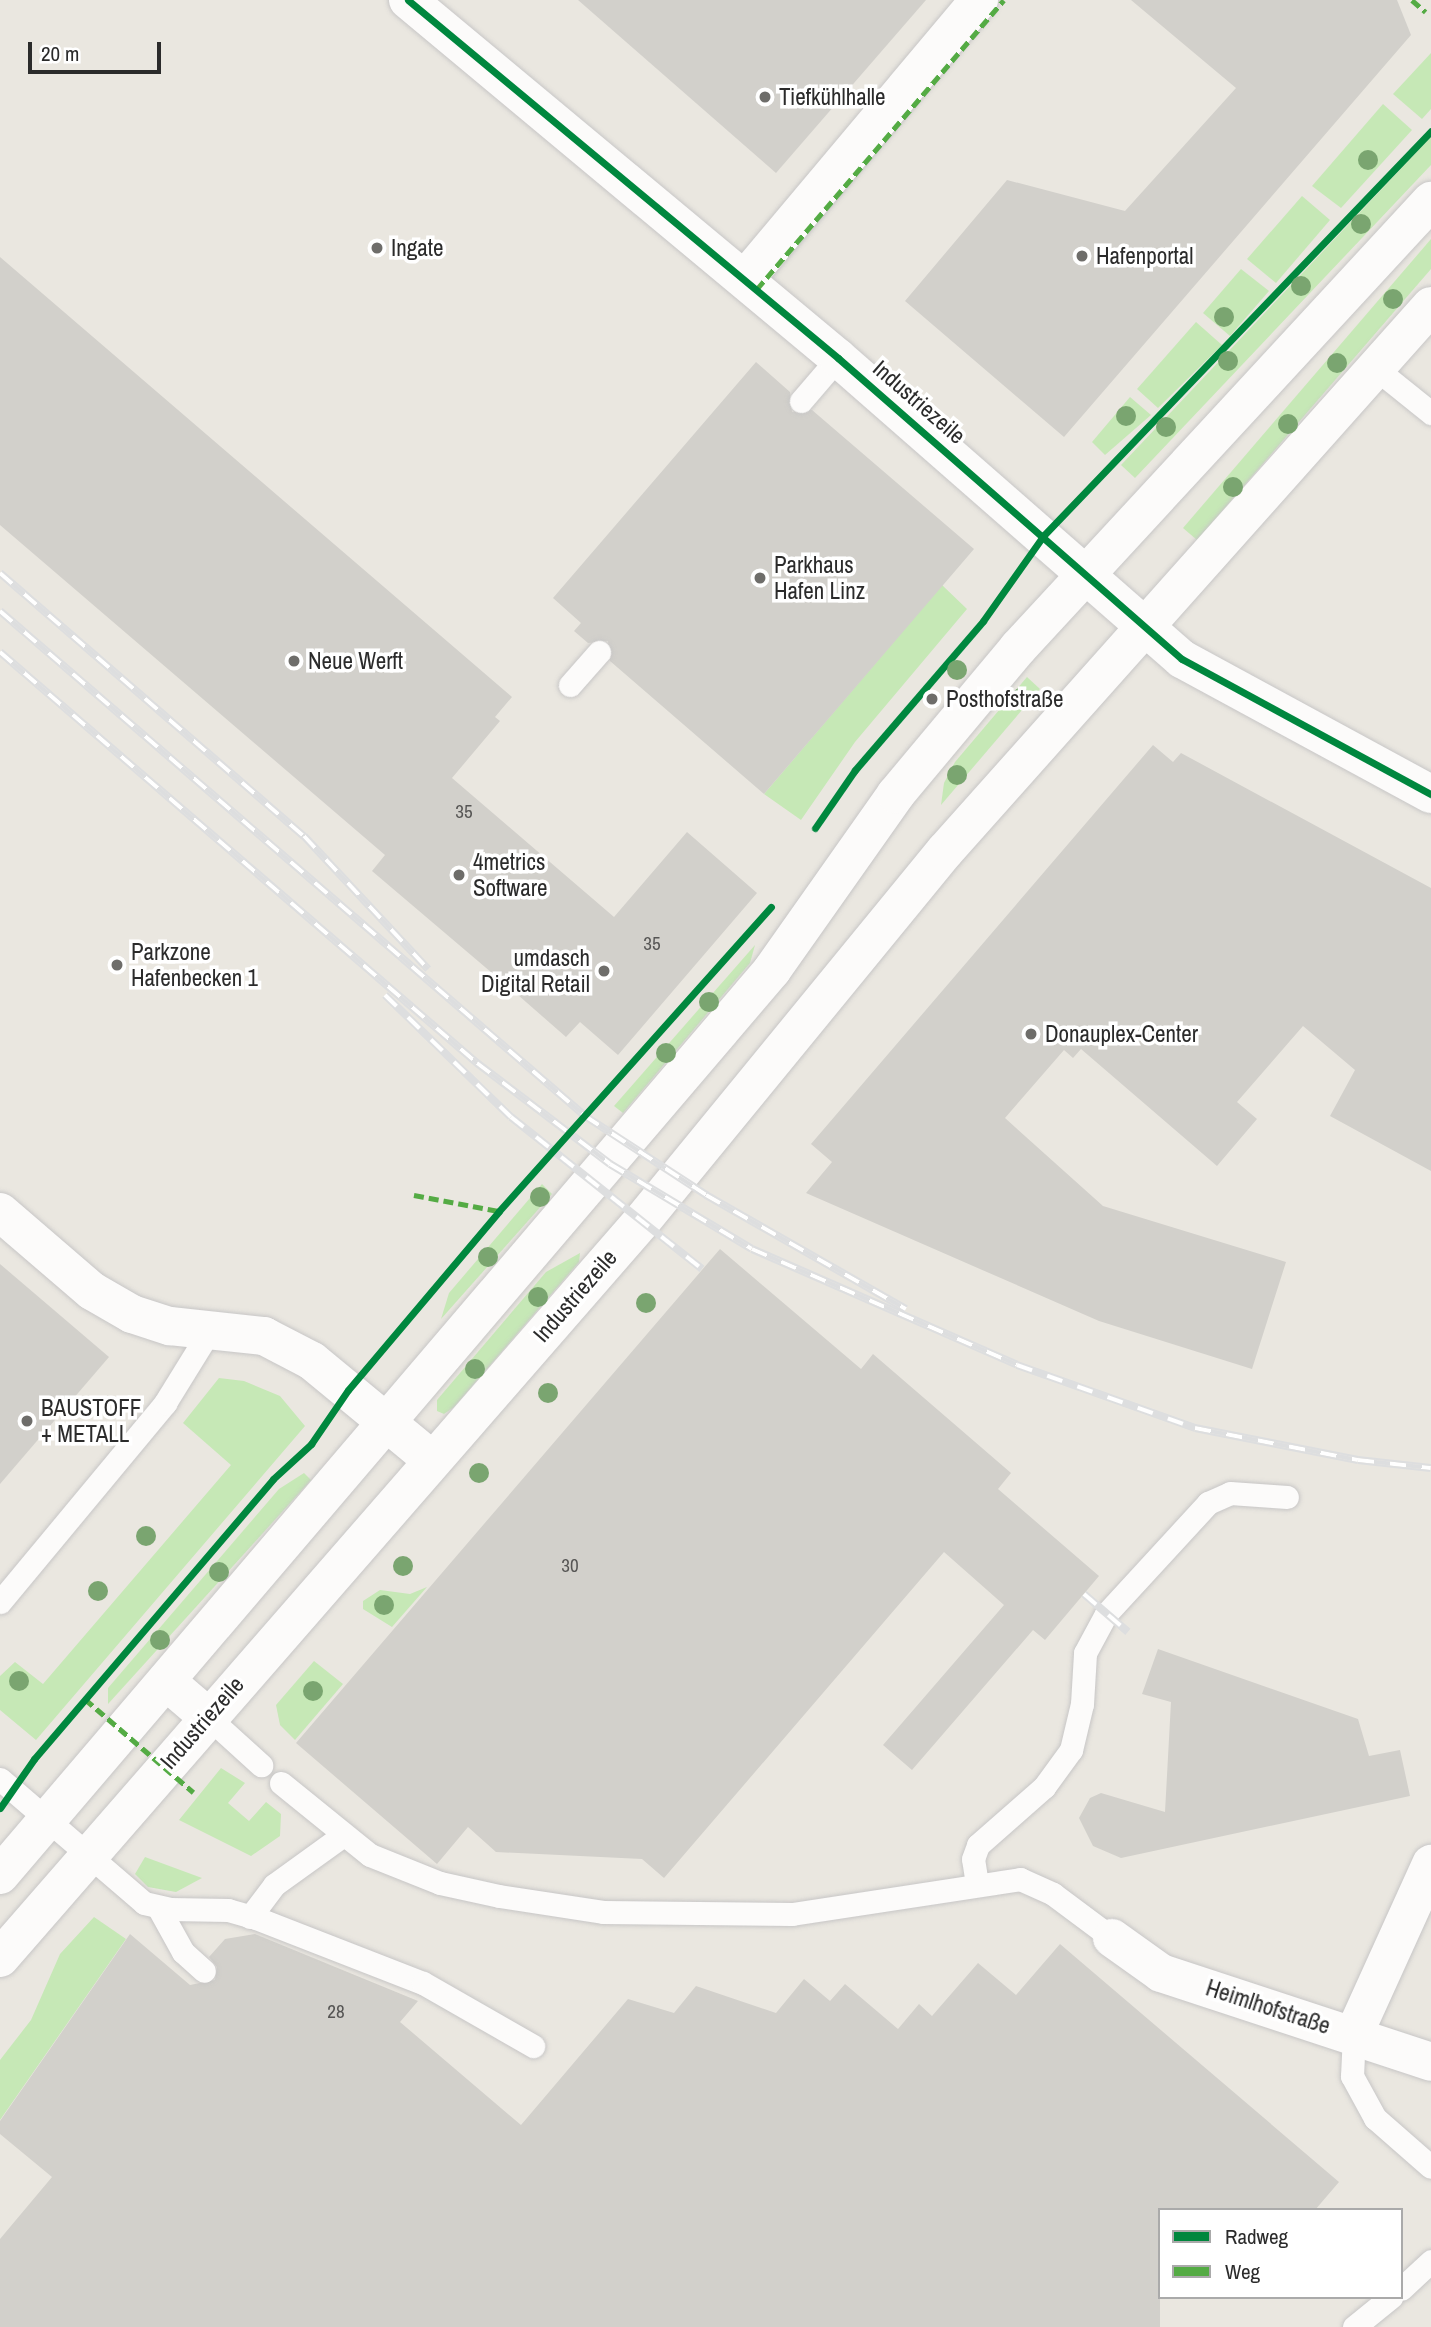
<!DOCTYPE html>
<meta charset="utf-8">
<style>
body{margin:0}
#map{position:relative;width:1431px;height:2327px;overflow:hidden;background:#eae7e0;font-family:"Archivo Narrow",sans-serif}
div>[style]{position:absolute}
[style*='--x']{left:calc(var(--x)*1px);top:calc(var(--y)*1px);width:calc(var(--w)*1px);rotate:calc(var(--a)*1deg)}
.green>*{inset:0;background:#c6e8b6}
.building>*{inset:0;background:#d2d0cb}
.roads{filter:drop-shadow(0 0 2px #c7c6c6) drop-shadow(0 0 2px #c7c6c6)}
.service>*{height:23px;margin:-11.5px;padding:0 11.5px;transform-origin:11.5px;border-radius:11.5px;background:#fcfbfa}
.minor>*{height:38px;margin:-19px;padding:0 19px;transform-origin:19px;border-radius:19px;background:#fcfbfa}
.secondary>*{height:38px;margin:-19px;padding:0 19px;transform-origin:19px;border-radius:19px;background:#fcfbfa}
.rail>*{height:8px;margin-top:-4px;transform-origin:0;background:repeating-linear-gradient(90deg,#fff 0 16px,#dddedf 0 32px);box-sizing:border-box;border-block:2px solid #dddedf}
.quiet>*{height:5px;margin-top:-2.5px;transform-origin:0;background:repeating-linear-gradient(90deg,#54ab44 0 10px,transparent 0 15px)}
.cycleway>*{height:7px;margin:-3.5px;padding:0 3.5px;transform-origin:3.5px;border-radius:3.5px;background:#00873e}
.trees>*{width:20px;height:20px;margin:-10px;border-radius:50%;background:#7aa570}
.dots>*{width:19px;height:19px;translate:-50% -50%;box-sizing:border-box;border:4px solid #fff;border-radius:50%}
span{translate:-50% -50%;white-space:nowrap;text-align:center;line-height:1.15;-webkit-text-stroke:7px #fff;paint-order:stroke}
.number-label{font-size:19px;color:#565554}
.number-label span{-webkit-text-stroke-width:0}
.poi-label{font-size:23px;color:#2b2b2b}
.left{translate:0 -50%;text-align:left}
.right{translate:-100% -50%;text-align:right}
.street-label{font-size:23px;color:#2b2b2b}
.legend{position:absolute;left:1158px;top:2208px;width:245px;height:91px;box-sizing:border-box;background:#fff;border:2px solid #aaa;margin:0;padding:9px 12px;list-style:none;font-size:21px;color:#2b2b2b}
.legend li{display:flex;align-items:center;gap:14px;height:35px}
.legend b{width:35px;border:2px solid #aaa}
.scale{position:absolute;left:28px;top:42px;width:133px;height:32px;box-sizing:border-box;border:4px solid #2b2b2b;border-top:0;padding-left:9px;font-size:21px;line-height:24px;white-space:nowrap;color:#2b2b2b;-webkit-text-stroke:5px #fff;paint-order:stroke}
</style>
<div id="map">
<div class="green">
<div style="clip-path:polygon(1431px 53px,1431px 109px,1422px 119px,1393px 94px)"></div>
<div style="clip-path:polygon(1383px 104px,1412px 130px,1341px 208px,1312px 186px)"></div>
<div style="clip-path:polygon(1431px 137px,1431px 165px,1135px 478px,1121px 465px)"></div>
<div style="clip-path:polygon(1302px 196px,1330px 220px,1276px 283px,1247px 259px)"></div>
<div style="clip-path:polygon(1431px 239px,1431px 269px,1197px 540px,1183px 528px)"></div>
<div style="clip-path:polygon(1241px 269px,1269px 291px,1230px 336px,1203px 313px)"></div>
<div style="clip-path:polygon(1196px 322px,1222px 345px,1158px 408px,1137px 389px)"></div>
<div style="clip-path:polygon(1130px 397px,1151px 415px,1105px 455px,1092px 442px)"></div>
<div style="clip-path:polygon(942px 585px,967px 609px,855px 742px,801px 820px,764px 794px)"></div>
<div style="clip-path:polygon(1027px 677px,1040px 689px,941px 805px,944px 783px,955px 762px)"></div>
<div style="clip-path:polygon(755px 945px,750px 963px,623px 1113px,614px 1106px)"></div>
<div style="clip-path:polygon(542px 1184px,552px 1194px,441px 1319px,449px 1293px)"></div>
<div style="clip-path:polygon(580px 1253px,579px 1262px,454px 1407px,444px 1414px,437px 1411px,437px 1400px,546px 1272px)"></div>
<div style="clip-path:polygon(219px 1378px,244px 1381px,280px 1396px,305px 1426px,36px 1740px,0 1710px,0 1676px,15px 1662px,43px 1684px,231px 1465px,183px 1423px)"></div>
<div style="clip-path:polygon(304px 1473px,311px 1480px,108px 1704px,108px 1688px,279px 1489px)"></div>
<div style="clip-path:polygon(427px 1587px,392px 1627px,363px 1609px,363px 1601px,380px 1590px,410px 1594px)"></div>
<div style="clip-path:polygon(314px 1661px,343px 1684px,295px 1740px,280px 1725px,276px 1705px)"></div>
<div style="clip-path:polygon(221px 1768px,245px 1783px,228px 1803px,249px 1821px,266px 1802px,281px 1814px,280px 1836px,251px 1856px,179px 1820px)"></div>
<div style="clip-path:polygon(145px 1857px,202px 1878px,176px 1892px,148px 1887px,135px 1874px)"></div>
<div style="clip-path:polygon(94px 1917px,126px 1939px,0 2120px,0 2060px,31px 2020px,60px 1954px)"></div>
</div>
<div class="building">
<div style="clip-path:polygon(578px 0,926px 0,776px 173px)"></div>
<div style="clip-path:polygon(1131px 0,1397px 0,1411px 35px,1064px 437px,905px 301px,1007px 180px,1125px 211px,1236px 88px)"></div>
<div style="clip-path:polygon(0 257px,512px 697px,495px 717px,500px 721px,452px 778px,614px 917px,687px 832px,757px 893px,618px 1055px,580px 1022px,566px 1037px,518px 995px,372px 871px,385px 855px,0 525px)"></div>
<div style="clip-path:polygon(756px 362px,790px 392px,792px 412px,812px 410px,974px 549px,764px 794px,610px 661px,608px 641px,588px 643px,574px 631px,581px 623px,553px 598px)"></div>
<div style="clip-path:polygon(1153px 745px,1173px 762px,1181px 753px,1431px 888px,1431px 1171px,1330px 1116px,1355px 1070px,1303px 1026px,1237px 1102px,1257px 1119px,1217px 1166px,1081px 1049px,1073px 1058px,1064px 1050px,1005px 1118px,1103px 1206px,1286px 1262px,1252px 1369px,1099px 1321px,806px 1193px,832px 1162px,811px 1144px)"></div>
<div style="clip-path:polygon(720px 1249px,861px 1369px,873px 1354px,1011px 1473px,998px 1489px,1099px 1576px,1045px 1640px,1033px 1630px,912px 1770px,883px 1745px,1004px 1605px,944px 1552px,664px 1878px,642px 1859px,496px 1852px,468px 1827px,437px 1864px,296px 1743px)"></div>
<div style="clip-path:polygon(0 1264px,109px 1357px,0 1484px)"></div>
<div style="clip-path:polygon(1158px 1649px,1358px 1719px,1369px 1756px,1400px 1750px,1410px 1796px,1121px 1858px,1093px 1846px,1079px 1818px,1090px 1798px,1101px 1793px,1165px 1812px,1171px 1702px,1142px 1694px)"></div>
<div style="clip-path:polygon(130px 1934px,190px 1985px,215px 1980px,217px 1967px,209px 1957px,225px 1939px,255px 1934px,418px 2001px,400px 2022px,521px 2125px,628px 1999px,674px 2013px,696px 1986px,776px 2013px,804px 1979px,830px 2001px,845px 1984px,898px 2029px,919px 2004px,932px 2016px,978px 1963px,1016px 1995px,1060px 1944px,1339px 2182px,1315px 2210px,1160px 2210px,1160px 2327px,0 2327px,0 2239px,52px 2177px,0 2134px,0 2121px)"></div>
</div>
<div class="roads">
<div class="service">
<div style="--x:1375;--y:368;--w:72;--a:38.8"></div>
<div style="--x:801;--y:401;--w:57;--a:-49.3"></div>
<div style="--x:570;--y:685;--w:44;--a:-48.7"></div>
<div style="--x:0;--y:1602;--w:259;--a:-50.3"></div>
<div style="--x:165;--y:1403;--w:89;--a:-58.3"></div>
<div style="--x:208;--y:1717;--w:72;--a:42.2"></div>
<div style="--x:0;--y:1779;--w:190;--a:40.7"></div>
<div style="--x:144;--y:1903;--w:27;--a:13"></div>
<div style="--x:170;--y:1909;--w:58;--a:1"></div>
<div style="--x:228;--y:1910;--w:29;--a:16"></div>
<div style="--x:256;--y:1918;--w:179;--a:21.3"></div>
<div style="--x:423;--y:1983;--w:127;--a:29.8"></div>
<div style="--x:281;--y:1783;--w:114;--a:39"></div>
<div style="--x:370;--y:1855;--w:75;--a:21.8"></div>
<div style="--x:440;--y:1883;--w:60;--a:12.4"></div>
<div style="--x:499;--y:1896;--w:105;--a:8.7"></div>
<div style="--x:603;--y:1912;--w:189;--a:0.6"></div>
<div style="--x:792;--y:1914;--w:231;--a:-8.7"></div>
<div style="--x:1020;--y:1879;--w:36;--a:24"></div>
<div style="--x:1053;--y:1894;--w:74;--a:36.7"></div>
<div style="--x:977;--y:1884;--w:25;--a:-99"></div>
<div style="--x:973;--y:1859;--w:15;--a:-70"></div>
<div style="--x:978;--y:1845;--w:88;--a:-41.3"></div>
<div style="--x:1044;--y:1787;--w:46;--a:-53.9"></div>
<div style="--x:1071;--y:1750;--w:47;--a:-76.6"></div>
<div style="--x:1082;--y:1704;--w:51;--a:-86.6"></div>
<div style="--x:1085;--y:1653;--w:44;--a:-61.7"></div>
<div style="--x:1106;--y:1614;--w:151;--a:-47.4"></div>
<div style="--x:1208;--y:1503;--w:24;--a:-24"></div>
<div style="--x:1230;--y:1493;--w:57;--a:4"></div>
<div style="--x:158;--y:1907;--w:51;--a:60.9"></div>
<div style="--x:183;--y:1952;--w:28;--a:42"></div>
<div style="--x:250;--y:1917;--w:40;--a:-53"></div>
<div style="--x:274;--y:1885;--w:84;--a:-35.8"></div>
<div style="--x:1354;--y:2034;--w:42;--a:92.7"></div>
<div style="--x:1352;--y:2076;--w:48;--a:61.3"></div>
<div style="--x:1375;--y:2118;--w:74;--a:41.2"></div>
<div style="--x:1401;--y:2289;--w:41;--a:-43"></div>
<div style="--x:1354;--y:2327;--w:48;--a:-39"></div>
</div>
<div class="minor">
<div style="--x:408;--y:0;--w:560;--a:39.78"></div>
<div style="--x:838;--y:358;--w:457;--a:41.2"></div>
<div style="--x:1182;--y:659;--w:283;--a:28.5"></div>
<div style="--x:745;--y:279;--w:364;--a:-50"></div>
<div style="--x:0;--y:1212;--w:121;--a:40.7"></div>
<div style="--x:92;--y:1291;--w:46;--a:29.9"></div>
<div style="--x:132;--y:1314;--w:40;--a:18"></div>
<div style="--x:170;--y:1326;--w:95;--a:6.1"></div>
<div style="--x:264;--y:1336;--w:54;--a:27.5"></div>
<div style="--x:312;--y:1361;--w:156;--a:39.5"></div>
<div style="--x:166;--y:1681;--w:55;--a:40.6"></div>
<div style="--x:1112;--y:1938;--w:60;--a:35.5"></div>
<div style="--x:1161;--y:1973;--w:284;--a:18.2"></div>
<div style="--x:1354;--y:2034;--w:187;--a:-65.6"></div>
</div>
<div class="secondary">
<div style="--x:0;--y:1875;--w:1190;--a:-49.53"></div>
<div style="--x:772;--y:970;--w:215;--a:-54.8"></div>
<div style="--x:896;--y:794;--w:190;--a:-50.1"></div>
<div style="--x:1018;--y:648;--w:609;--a:-47.26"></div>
<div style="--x:0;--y:1958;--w:977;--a:-48.94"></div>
<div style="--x:642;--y:1221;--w:478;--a:-50.7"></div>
<div style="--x:945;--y:851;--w:730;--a:-48.28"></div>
</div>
</div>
<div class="rail">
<div style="--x:0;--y:573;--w:402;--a:40.9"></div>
<div style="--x:304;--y:836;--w:182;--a:47"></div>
<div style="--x:0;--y:611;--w:773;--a:40.8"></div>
<div style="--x:585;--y:1116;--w:145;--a:33.1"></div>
<div style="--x:706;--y:1195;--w:230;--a:29.7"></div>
<div style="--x:0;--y:652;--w:630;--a:40.75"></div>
<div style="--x:477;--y:1063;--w:167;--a:37.2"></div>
<div style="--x:610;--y:1164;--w:165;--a:30.9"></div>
<div style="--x:752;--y:1249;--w:289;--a:23.6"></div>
<div style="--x:1017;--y:1365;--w:189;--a:19.5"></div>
<div style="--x:1195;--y:1428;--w:166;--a:11.1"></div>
<div style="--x:1358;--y:1460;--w:73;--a:6.3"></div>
<div style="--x:385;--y:995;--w:175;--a:44.1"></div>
<div style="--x:511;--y:1117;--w:244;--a:38.5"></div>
<div style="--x:1084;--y:1594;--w:58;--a:40.8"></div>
</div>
<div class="quiet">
<div style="--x:1412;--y:0;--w:18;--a:41"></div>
<div style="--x:757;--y:289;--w:380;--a:-49.5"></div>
<div style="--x:414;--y:1195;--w:86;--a:10.7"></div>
<div style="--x:85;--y:1699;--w:143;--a:40.7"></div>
</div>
<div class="cycleway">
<div style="--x:408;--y:0;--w:560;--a:39.78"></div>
<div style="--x:838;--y:358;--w:457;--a:41.2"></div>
<div style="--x:1182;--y:659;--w:283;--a:28.5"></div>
<div style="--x:815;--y:828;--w:70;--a:-55.4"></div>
<div style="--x:855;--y:770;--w:196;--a:-49.3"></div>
<div style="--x:983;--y:621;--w:105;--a:-54.7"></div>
<div style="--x:1044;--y:535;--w:559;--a:-46.23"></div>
<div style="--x:0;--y:1808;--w:60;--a:-55.2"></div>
<div style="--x:34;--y:1759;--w:368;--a:-49.5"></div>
<div style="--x:273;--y:1479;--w:52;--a:-42.6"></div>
<div style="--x:311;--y:1444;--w:65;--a:-55.6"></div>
<div style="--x:348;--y:1390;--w:234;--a:-49.8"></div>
<div style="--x:499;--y:1211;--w:408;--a:-48.2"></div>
</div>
<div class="trees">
<div style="left:1368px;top:160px"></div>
<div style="left:1361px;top:224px"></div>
<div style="left:1301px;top:286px"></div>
<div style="left:1393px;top:299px"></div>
<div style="left:1224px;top:317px"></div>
<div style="left:1228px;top:361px"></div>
<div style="left:1337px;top:363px"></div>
<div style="left:1126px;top:416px"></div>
<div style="left:1288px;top:424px"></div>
<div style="left:1166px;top:427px"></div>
<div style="left:1233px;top:487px"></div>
<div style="left:957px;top:670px"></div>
<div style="left:1021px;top:698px"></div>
<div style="left:957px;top:775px"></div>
<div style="left:709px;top:1002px"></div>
<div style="left:666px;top:1053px"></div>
<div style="left:540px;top:1197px"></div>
<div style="left:488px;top:1257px"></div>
<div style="left:538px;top:1297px"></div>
<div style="left:646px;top:1303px"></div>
<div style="left:475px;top:1369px"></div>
<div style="left:548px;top:1393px"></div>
<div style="left:479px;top:1473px"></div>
<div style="left:146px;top:1536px"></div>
<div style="left:403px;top:1566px"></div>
<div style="left:219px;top:1572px"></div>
<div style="left:98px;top:1591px"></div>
<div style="left:384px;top:1605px"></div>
<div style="left:160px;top:1640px"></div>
<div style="left:19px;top:1681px"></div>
<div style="left:313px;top:1691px"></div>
</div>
<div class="dots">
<div style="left:765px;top:97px;background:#6e6d6a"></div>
<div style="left:377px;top:248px;background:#6e6d6a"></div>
<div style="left:1082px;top:256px;background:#6e6d6a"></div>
<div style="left:760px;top:578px;background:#6e6d6a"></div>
<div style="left:294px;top:661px;background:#6e6d6a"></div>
<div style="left:932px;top:699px;background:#6e6d6a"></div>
<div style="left:459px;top:875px;background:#6e6d6a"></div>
<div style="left:117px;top:965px;background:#6e6d6a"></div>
<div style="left:604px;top:971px;background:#6e6d6a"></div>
<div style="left:1031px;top:1034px;background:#6e6d6a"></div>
<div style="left:27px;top:1421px;background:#6e6d6a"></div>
</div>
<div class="number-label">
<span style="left:464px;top:812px">35</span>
<span style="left:652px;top:944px">35</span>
<span style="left:570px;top:1566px">30</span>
<span style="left:336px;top:2012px">28</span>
</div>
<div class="poi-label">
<span class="left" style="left:779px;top:97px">Tiefkühlhalle</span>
<span class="left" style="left:391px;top:248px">Ingate</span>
<span class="left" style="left:1096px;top:256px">Hafenportal</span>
<span class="left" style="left:774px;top:578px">Parkhaus<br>Hafen Linz</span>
<span class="left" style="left:308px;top:661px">Neue Werft</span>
<span class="left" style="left:946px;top:699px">Posthofstraße</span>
<span class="left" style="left:473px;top:875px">4metrics<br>Software</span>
<span class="left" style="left:131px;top:965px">Parkzone<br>Hafenbecken 1</span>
<span class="right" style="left:590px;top:971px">umdasch<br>Digital Retail</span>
<span class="left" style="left:1045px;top:1034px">Donauplex-Center</span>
<span class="left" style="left:41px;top:1421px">BAUSTOFF<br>+ METALL</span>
</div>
<div class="street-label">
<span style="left:919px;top:402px;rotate:41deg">Industriezeile</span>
<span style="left:575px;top:1296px;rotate:-49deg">Industriezeile</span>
<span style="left:202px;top:1723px;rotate:-49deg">Industriezeile</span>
<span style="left:1268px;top:2007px;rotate:18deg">Heimlhofstraße</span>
</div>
<ul class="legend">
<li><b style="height:9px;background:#00873e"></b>Radweg</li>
<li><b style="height:9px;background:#54ab44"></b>Weg</li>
</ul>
<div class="scale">20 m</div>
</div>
